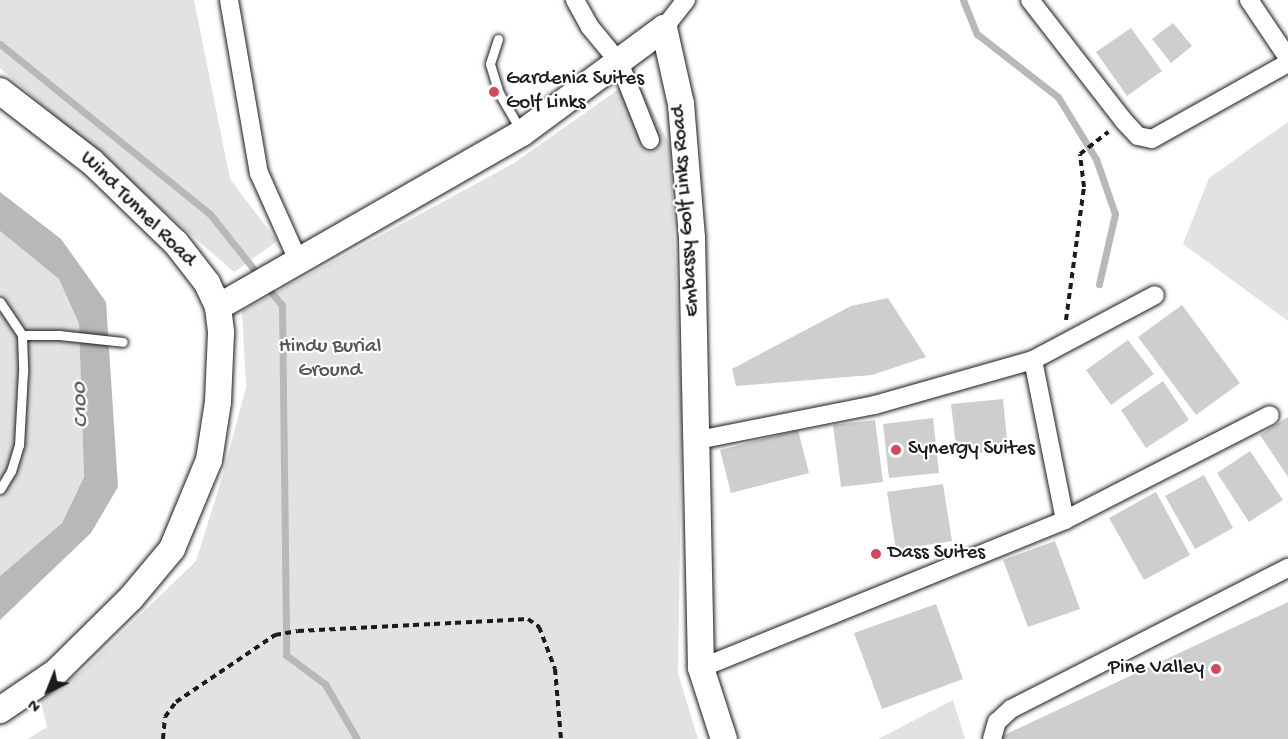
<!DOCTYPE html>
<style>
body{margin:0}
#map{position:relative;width:1288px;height:739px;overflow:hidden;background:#fff;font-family:"Gochi Hand",sans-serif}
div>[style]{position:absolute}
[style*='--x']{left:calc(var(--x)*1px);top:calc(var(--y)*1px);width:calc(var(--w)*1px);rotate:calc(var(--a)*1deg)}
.green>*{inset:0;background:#e2e2e2}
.water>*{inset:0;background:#b8b8b8}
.stream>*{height:7px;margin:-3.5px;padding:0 3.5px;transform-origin:3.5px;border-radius:3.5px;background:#b8b8b8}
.building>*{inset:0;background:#cecece}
.path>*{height:4px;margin-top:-2px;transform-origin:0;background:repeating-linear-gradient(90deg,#1c1c1c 0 6px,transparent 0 10.5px)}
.roads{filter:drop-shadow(0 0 2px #1c1c1c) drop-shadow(0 0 2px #1c1c1c)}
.lane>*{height:9px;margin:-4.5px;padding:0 4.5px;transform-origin:4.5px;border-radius:4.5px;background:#fff}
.street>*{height:18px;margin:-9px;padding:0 9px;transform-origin:9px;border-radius:9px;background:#fff}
.secondary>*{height:26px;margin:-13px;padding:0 13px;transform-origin:13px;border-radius:13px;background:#fff}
.dots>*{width:16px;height:16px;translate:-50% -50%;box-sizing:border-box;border:3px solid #fff;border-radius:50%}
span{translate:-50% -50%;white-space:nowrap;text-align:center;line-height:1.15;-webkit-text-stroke:4.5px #fff;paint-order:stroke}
.poi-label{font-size:21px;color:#1c1c1c}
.left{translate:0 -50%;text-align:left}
.right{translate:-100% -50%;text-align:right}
.street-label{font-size:21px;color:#1c1c1c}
.park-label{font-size:21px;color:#575757}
.water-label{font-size:22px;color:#5a5a5a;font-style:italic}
.north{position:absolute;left:18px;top:661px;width:60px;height:60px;-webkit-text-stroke:4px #fff;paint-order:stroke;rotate:223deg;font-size:16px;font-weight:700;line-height:24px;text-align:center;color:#1c1c1c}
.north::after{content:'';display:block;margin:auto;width:21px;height:27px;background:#1c1c1c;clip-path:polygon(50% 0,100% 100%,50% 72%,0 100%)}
</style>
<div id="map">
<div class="green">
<div style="clip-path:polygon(0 0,194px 0,230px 179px,277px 241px,234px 272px,0 68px)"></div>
<div style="clip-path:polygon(636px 77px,670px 146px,682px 408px,678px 673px,698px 739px,28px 739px,47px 727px,40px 698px,82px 671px,196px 561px,222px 478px,246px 387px,242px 311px,514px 163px)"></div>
<div style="clip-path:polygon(1288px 122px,1288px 321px,1183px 244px,1209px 178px)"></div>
<div style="clip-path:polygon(0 231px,59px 279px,79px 324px,84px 477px,62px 523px,0 576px)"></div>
<div style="clip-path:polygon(953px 700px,965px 739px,878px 739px)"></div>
</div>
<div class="water">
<div style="clip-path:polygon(0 192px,61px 239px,106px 302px,118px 487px,91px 533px,0 620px,0 576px,62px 523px,84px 477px,79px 324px,59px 279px,0 231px)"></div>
</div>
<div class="stream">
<div style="--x:963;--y:0;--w:37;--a:68"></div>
<div style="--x:977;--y:34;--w:103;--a:37.9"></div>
<div style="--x:1058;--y:97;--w:73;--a:58.5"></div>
<div style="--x:1096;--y:159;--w:58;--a:70.9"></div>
<div style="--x:1115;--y:214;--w:72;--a:102.9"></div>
<div style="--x:0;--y:44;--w:270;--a:39"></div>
<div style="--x:210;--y:214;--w:80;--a:51.6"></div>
<div style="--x:266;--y:286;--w:25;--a:50"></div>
<div style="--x:282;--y:305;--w:350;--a:89.3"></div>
<div style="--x:286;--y:655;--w:49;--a:36.6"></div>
<div style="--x:325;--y:684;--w:64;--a:59.8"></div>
</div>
<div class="building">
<div style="clip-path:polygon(1173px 23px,1192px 46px,1171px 63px,1152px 39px)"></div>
<div style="clip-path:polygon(1131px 28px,1162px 71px,1127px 96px,1096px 52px)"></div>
<div style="clip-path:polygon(888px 298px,926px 357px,872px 375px,736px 386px,732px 369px,851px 306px)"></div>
<div style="clip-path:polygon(1182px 305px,1240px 383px,1196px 415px,1138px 337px)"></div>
<div style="clip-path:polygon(1128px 340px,1154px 374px,1111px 405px,1086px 370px)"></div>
<div style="clip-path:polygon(1163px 381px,1189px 420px,1146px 448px,1121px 410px)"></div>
<div style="clip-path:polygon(1003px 399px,1008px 450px,957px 455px,951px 404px)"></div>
<div style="clip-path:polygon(1288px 417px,1288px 477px,1260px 435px)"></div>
<div style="clip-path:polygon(933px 418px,939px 473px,889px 478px,883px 424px)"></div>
<div style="clip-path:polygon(875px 420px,883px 482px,841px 487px,833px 425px)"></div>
<div style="clip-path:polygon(798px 430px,809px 473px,731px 493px,720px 450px)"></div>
<div style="clip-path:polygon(1250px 451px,1283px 500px,1249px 522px,1217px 473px)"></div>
<div style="clip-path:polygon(1204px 475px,1233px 528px,1195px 549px,1165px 496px)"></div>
<div style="clip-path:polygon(943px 484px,952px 541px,896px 550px,887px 492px)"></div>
<div style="clip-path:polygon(1156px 492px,1190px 555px,1144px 580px,1109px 518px)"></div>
<div style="clip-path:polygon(1055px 541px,1080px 609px,1028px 627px,1003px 560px)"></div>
<div style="clip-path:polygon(1288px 602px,1288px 739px,1000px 739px,1000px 737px)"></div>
<div style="clip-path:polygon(936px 604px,963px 679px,882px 709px,854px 633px)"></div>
</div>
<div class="path">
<div style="--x:1066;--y:320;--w:134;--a:-82.3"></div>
<div style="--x:1084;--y:187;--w:33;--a:-97"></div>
<div style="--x:1080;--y:154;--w:36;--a:-38"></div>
<div style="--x:163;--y:739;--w:22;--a:-85"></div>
<div style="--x:165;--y:717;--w:19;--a:-54"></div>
<div style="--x:176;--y:702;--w:120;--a:-34.1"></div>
<div style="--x:275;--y:635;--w:23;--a:-10"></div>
<div style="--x:298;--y:631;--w:230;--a:-3"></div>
<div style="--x:528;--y:619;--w:14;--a:36"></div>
<div style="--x:539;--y:627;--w:45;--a:69.1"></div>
<div style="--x:555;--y:669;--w:70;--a:85.1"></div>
</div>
<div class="roads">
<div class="lane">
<div style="--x:498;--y:39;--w:26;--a:108"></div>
<div style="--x:490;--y:64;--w:30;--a:73"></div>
<div style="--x:499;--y:93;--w:44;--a:59.9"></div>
<div style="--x:0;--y:302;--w:40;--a:56"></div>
<div style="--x:22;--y:335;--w:37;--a:88"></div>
<div style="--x:23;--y:372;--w:73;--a:93.1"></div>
<div style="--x:19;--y:445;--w:27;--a:107"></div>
<div style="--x:11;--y:471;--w:21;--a:121"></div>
<div style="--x:22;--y:335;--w:37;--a:0"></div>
<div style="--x:59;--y:335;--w:64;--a:6.2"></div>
</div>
<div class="street">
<div style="--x:229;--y:0;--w:176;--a:80.2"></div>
<div style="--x:259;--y:173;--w:95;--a:65.9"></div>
<div style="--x:575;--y:0;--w:31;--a:61"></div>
<div style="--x:590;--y:27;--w:45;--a:50.4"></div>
<div style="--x:619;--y:62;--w:84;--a:68.3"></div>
<div style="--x:1030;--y:0;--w:152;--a:52.2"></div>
<div style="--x:1123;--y:120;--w:22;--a:47"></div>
<div style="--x:1138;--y:136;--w:14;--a:12"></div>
<div style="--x:1152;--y:139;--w:156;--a:-29.2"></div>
<div style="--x:1249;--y:0;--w:70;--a:56.1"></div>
<div style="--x:664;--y:28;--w:36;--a:-52"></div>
<div style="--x:1033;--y:360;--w:163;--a:78.7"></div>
<div style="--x:698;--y:440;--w:180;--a:-11.2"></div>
<div style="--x:875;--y:405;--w:164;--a:-15.9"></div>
<div style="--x:1033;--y:360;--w:138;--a:-28"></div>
<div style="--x:701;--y:668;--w:393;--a:-22.1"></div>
<div style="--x:1065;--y:520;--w:230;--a:-27.1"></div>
<div style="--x:992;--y:739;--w:18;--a:-74"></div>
<div style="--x:997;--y:722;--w:19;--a:-43"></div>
<div style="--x:1011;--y:709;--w:311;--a:-27"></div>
</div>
<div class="secondary">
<div style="--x:0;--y:91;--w:116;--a:37.7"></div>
<div style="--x:92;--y:162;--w:117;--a:44"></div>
<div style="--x:176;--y:243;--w:51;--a:52.2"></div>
<div style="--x:207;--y:283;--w:26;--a:65"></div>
<div style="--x:218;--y:307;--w:26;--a:83"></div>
<div style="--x:221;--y:333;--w:69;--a:92.5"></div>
<div style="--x:218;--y:402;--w:59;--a:98.8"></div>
<div style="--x:209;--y:460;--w:96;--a:112.6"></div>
<div style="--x:172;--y:549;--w:64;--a:129.9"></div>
<div style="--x:131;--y:598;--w:105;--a:135.4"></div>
<div style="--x:56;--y:672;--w:68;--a:145.8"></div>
<div style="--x:218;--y:307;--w:350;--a:-29.8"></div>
<div style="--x:522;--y:133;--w:177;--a:-36.5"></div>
<div style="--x:664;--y:28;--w:78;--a:77.4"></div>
<div style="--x:681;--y:104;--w:134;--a:85.3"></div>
<div style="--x:692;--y:238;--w:430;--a:88.8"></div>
<div style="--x:701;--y:668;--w:75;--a:72.1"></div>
</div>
</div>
<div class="dots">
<div style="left:494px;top:92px;background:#d1495b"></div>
<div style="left:896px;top:450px;background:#d1495b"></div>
<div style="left:876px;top:554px;background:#d1495b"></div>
<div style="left:1216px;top:669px;background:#d1495b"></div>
</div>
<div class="poi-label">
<span class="left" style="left:506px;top:92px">Gardenia Suites<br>Golf Links</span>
<span class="left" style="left:908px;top:450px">Synergy Suites</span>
<span class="left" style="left:888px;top:554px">Dass Suites</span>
<span class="right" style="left:1204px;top:669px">Pine Valley</span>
</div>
<div class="street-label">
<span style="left:137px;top:210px;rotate:45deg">Wind Tunnel Road</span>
<span style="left:687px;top:211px;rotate:-94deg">Embassy Golf Links Road</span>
</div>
<div class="park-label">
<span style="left:330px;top:360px">Hindu Burial<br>Ground</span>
</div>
<div class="water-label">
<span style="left:82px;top:405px;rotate:-93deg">C100</span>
</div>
<div class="north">N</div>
</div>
